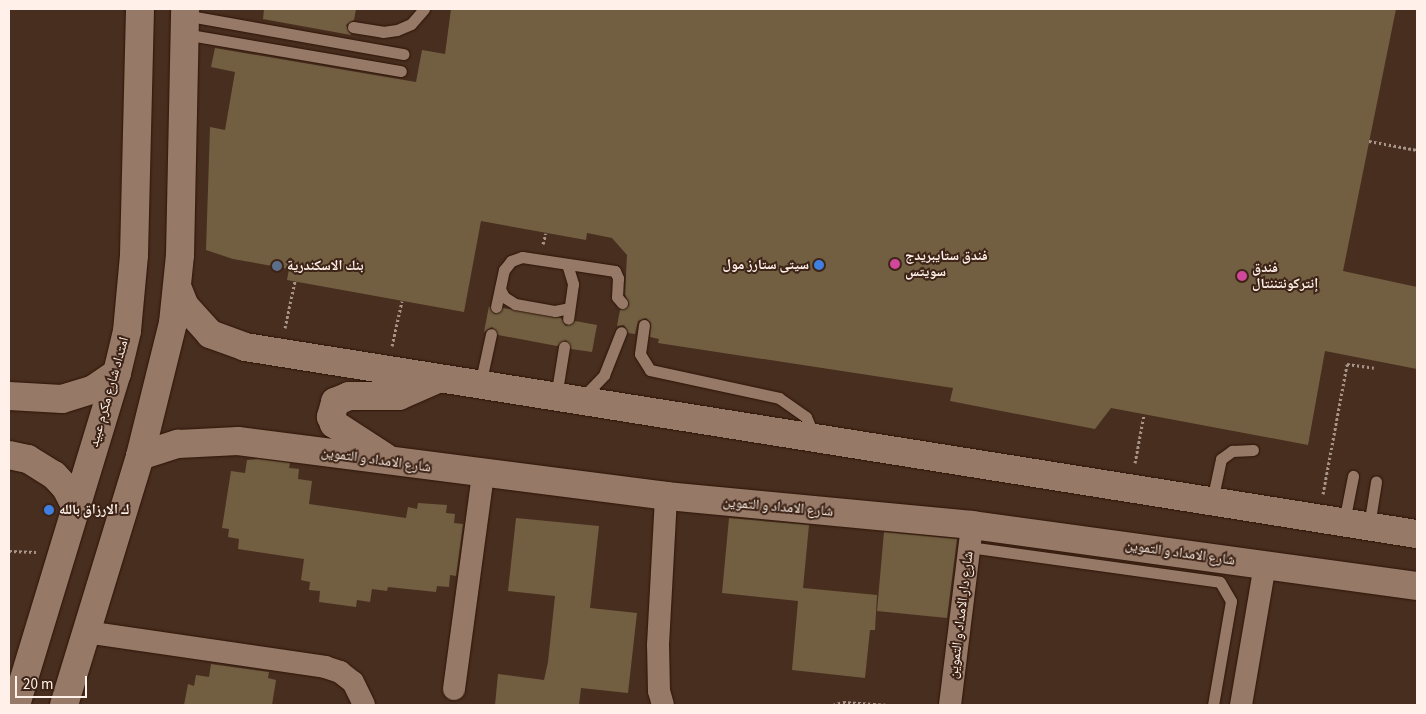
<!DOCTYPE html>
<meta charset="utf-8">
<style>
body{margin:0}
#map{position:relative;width:1426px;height:714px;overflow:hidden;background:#482e1f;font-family:"Source Sans 3","Noto Naskh Arabic",sans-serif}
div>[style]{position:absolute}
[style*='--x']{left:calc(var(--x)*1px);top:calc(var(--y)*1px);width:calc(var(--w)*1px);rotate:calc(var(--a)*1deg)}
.building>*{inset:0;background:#725f42}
.path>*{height:3px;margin-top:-1.5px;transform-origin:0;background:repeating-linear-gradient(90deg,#a79388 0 2.5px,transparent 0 5px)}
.roads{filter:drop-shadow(0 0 1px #2d1507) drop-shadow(0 0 1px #2d1507)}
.service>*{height:11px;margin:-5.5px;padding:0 5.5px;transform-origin:5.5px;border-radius:5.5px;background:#977968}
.minor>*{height:22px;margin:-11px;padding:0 11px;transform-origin:11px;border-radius:11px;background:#977968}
.tertiary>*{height:28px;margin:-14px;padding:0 14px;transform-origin:14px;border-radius:14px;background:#977968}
.dots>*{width:14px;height:14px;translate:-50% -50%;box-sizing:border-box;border:2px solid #3d2416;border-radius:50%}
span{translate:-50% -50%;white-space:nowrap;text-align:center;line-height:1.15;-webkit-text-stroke:4px #3d2416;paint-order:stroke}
.poi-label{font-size:14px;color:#fff1e9;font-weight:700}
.left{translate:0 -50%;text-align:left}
.right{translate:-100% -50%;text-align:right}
.street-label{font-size:14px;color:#fff1e9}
.frame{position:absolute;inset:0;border:10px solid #fff1e9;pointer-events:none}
.scale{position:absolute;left:15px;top:676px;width:72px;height:22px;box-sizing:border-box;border:2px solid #fff1e9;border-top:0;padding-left:6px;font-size:15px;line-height:18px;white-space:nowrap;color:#fff1e9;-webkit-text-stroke:4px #3d2416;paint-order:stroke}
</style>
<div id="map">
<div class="building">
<div style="clip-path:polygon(264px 9px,356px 9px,354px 20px,346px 25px,351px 35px,263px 19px)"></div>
<div style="clip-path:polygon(451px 9px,1396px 9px,1343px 271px,1417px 287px,1417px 369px,1325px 351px,1308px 445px,1111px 408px,1095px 429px,950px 401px,953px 388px,658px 343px,659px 339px,650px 337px,651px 323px,646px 318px,638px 321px,635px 334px,628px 333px,624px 325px,617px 326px,620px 310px,629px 305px,625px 294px,627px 255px,612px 238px,587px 233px,586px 240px,481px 221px,464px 312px,287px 280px,289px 269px,233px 259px,206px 250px,210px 127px,225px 130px,235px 72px,211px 67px,215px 48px,416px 82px,422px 50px,445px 54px)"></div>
<div style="clip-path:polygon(489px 306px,495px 314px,503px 308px,561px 318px,566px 326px,575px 321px,597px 325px,592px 352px,571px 349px,566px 340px,557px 346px,498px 335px,492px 327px,484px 332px)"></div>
<div style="clip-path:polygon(258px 459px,290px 463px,289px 468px,299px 469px,298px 479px,312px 481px,309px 504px,406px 518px,408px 507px,417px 509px,418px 503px,447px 505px,446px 513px,455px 514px,454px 523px,463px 524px,456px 576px,450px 575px,449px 587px,437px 586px,436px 592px,388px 587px,387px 591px,372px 589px,370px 602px,357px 600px,356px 607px,319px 602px,320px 591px,309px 590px,310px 582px,301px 580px,304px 559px,238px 549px,239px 539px,228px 537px,229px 529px,222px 528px,231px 471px,245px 473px,247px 460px)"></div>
<div style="clip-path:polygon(516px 518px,599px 526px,590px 608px,637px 613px,628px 693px,581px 688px,579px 705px,495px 705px,498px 674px,544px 680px,548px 662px,555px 596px,508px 591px)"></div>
<div style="clip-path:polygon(729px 518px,809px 525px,803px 588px,877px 595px,875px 630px,870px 630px,865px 678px,792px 670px,798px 601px,722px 593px)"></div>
<div style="clip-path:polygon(884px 532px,957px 539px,947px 618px,877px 611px)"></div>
<div style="clip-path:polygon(211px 664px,269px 672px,268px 678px,276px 680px,272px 705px,184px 705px,188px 684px,194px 686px,196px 675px,209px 677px)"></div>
</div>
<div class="path">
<div style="--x:1369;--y:141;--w:49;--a:10.6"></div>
<div style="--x:543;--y:244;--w:11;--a:-75"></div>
<div style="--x:285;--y:328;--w:48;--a:-78"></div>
<div style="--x:392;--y:346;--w:46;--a:-77.5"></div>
<div style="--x:1135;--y:463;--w:49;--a:-79.4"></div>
<div style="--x:1323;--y:494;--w:132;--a:-79.5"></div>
<div style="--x:1347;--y:364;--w:27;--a:8"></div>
<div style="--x:9;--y:551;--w:27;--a:2"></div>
<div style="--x:833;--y:705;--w:10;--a:-17"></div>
<div style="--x:843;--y:702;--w:46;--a:3.7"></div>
</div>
<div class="roads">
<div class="service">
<div style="--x:184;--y:15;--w:223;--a:10.1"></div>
<div style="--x:353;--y:27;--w:30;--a:9"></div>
<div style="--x:383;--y:32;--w:14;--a:-8"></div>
<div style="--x:397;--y:30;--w:15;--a:-23"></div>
<div style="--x:411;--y:24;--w:20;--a:-49"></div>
<div style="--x:184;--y:34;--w:220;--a:9.7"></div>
<div style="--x:567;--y:264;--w:21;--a:73"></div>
<div style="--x:573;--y:284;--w:35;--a:98"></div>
<div style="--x:500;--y:289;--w:9;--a:63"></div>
<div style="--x:504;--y:297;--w:13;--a:32"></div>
<div style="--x:515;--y:304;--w:41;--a:9.9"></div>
<div style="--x:555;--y:311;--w:14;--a:-12"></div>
<div style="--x:496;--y:307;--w:38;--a:-78"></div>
<div style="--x:504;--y:270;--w:11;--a:-52"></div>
<div style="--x:511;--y:261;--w:12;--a:-20"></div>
<div style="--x:522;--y:257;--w:94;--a:8.6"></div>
<div style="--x:615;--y:271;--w:8;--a:67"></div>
<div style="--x:618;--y:278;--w:19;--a:93"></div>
<div style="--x:617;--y:297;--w:8;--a:50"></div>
<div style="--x:644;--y:325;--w:29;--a:98"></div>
<div style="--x:640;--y:354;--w:19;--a:58"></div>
<div style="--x:650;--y:370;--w:132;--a:12.2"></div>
<div style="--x:779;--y:398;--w:33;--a:35"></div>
<div style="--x:806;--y:417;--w:21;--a:67"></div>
<div style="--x:480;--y:385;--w:52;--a:-77.8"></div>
<div style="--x:556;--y:397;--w:51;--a:-80.9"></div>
<div style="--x:582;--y:398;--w:32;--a:-46"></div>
<div style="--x:604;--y:375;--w:46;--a:-68.4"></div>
<div style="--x:1212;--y:501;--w:43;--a:-77.9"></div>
<div style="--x:1221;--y:459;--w:14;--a:-36"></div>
<div style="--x:1232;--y:451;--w:21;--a:-3"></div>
<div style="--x:1344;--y:522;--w:47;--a:-78.9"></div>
<div style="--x:1369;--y:526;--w:45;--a:-81"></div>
<div style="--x:969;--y:547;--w:253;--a:7.9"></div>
<div style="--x:1220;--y:582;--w:22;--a:60"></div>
<div style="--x:1231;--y:601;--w:106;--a:99.8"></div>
</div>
<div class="minor">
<div style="--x:86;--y:632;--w:242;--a:8.3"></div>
<div style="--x:325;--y:667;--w:16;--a:18"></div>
<div style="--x:340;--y:672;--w:16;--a:38"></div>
<div style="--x:353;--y:682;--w:25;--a:64"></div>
<div style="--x:454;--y:689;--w:217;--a:-82.3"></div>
<div style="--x:663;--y:705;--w:15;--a:-106"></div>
<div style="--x:659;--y:691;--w:46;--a:-91.2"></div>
<div style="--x:658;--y:645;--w:149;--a:-86.9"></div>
<div style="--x:950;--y:705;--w:181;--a:-83"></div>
<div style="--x:1241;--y:705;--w:143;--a:-80.3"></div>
</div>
<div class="tertiary">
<div style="--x:178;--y:289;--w:18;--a:68"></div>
<div style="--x:185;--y:306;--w:38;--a:48"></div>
<div style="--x:210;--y:334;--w:37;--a:20"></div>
<div style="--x:245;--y:347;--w:1187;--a:9.07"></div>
<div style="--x:9;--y:396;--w:53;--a:3.2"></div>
<div style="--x:62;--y:399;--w:31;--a:-17"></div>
<div style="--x:92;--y:390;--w:30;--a:-34"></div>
<div style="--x:9;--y:455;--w:19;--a:12"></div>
<div style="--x:28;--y:459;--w:31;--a:32"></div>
<div style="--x:54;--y:475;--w:18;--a:47"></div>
<div style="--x:66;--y:488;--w:18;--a:63"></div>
<div style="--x:140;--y:456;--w:40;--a:-18"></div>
<div style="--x:178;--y:444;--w:60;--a:-2.9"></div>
<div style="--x:238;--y:441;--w:432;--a:7.3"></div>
<div style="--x:666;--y:496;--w:307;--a:5.4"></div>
<div style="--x:972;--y:525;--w:449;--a:7.8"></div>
<div style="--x:385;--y:457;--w:61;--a:-147.1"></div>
<div style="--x:334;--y:424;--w:8;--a:-113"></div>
<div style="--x:331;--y:417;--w:16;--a:-75"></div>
<div style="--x:335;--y:402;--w:15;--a:-23"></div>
<div style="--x:349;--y:396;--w:50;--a:0"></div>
<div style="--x:399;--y:396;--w:43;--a:-23.6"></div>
<div style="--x:16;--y:705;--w:347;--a:-73.1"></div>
<div style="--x:117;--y:373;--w:43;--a:-76.6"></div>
<div style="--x:127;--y:331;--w:76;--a:-84.7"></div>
<div style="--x:134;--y:255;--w:246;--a:-88.6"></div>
<div style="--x:64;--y:705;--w:260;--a:-73"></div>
<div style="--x:140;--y:456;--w:137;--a:-76.1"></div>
<div style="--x:173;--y:323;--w:68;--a:-84.1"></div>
<div style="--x:180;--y:255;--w:246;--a:-88.8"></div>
</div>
</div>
<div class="dots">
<div style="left:895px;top:264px;background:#d1479c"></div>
<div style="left:819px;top:265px;background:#3f7fe0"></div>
<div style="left:277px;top:266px;background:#5c6f8a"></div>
<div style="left:1242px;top:276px;background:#d1479c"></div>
<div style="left:49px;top:510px;background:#3f7fe0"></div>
</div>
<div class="poi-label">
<span class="left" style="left:905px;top:264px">فندق ستايبريدج<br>سويتس</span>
<span class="right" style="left:809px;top:265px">سيتى ستارز مول</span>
<span class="left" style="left:287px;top:266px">بنك الاسكندرية</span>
<span class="left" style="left:1252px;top:276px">فندق<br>إنتركونتننتال</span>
<span class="left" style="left:59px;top:510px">ك الارزاق بالله</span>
</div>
<div class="street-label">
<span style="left:109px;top:392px;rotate:-74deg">امتداد شارع مكرم عبيد</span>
<span style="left:376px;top:460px;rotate:8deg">شارع الامداد و التموين</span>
<span style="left:778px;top:507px;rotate:5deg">شارع الامداد و التموين</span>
<span style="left:1180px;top:553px;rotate:8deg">شارع الامداد و التموين</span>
<span style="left:961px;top:615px;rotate:-83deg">شارع دار الامداد و التموين</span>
</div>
<div class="frame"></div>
<div class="scale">20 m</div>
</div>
